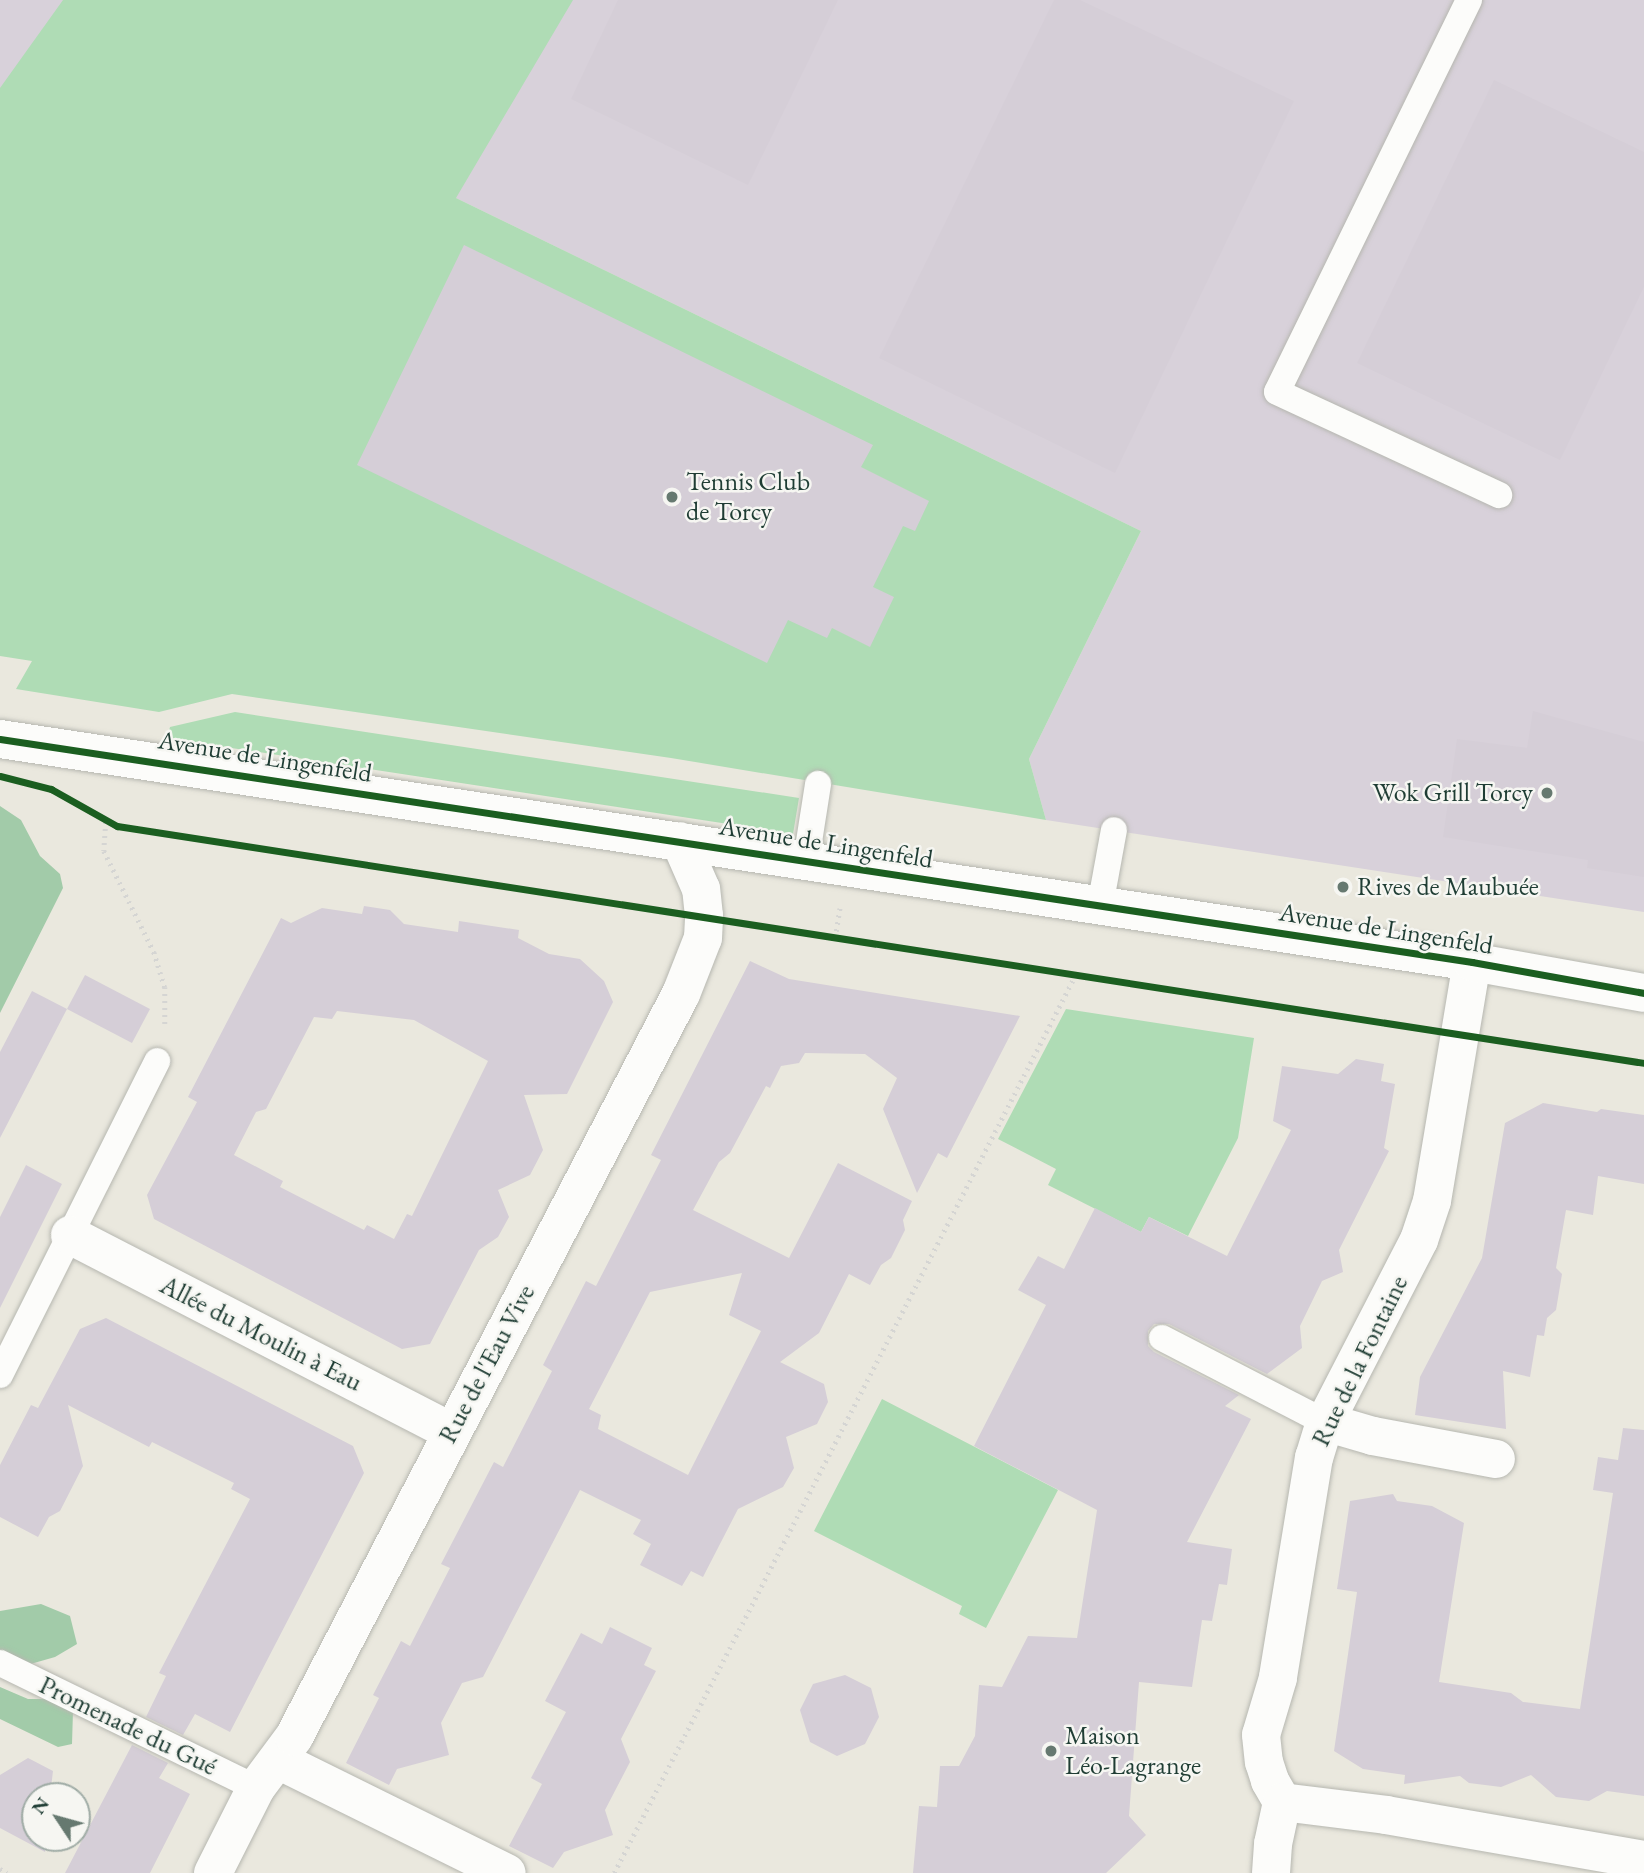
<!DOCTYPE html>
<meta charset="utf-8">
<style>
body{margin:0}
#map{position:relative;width:1644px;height:1873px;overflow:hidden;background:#eae8de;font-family:"EB Garamond",serif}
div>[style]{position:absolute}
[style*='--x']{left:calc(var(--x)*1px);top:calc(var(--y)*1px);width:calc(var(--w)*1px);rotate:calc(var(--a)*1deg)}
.industrial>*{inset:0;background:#d8d1da}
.green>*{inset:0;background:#afdcb5}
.forest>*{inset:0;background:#a2cba9}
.building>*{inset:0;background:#d5ced7}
.path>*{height:4.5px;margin-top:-2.25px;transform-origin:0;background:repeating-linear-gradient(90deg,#d5d5d3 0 2px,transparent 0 7px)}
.roads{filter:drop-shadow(0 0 2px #b6b7b0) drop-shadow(0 0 2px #b6b7b0)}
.service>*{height:26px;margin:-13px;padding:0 13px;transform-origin:13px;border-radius:13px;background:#fcfcfa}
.minor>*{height:38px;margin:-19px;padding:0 19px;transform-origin:19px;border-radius:19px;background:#fcfcfa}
.tertiary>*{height:38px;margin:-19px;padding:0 19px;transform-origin:19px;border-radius:19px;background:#fcfcfa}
.cycleway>*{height:7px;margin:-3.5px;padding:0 3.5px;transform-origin:3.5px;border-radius:3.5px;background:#1b5e20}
.dots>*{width:19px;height:19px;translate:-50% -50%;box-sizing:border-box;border:4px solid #f6f6f2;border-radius:50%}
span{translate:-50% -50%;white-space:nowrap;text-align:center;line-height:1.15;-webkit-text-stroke:5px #f6f6f2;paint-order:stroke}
.poi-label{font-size:26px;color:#1f3d34}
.left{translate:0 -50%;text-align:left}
.right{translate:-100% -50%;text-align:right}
.street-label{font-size:26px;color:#1f3d34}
.north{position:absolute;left:21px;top:1782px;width:70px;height:70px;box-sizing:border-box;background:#f6f6f2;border:2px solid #a0aca6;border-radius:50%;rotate:306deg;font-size:19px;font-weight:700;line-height:28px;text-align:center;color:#1f3d34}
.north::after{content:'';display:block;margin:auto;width:24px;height:32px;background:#667970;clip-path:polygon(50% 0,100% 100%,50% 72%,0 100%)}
</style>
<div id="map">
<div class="industrial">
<div style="clip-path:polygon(0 0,1644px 0,1644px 912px,1046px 820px,1029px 759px,1141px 531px,425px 183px,0 656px)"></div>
</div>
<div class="green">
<div style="clip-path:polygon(63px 0,573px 0,456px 198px,1141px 531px,1029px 759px,1046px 820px,671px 758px,232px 694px,159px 712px,16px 689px,32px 661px,0 656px,0 88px)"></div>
<div style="clip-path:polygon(235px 712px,799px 798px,793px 834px,167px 738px,170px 727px)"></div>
<div style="clip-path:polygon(1066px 1009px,1254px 1038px,1238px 1138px,1188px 1236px,1149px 1217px,1141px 1232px,1048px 1185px,1056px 1169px,998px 1139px)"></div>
<div style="clip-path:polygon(882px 1399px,1058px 1490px,986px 1628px,959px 1614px,962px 1606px,814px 1531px)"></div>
</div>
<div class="forest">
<div style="clip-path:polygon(0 806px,21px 820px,40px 856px,60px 874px,63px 888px,0 1013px)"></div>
<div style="clip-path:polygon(41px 1604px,70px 1616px,77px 1644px,55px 1657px,13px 1669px,0 1663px,0 1611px)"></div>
<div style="clip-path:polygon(0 1687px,28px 1699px,50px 1699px,73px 1711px,72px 1744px,58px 1747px,0 1719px)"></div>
</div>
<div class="building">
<div style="clip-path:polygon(618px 0,838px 0,748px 185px,571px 99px)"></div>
<div style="clip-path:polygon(1054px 0,1080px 0,1294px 101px,1115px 473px,879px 358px)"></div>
<div style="clip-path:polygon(1494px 80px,1644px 152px,1644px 287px,1560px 460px,1357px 363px)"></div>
<div style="clip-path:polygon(464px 245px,873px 445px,861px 467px,929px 501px,915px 531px,903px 526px,873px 587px,894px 597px,870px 647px,832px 628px,827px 638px,788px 620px,767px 663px,357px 465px)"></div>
<div style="clip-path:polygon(1533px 711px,1644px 742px,1644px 877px,1587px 868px,1588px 860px,1443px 837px,1457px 739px,1527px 748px)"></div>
<div style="clip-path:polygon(evenodd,364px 906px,390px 910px,404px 924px,458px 932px,459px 921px,519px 930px,518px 938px,549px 954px,580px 959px,604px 981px,613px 1002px,567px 1094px,524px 1095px,543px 1150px,530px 1175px,498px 1190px,509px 1217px,498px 1237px,479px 1250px,430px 1344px,402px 1349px,154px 1219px,147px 1195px,197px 1102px,188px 1097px,281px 918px,291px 923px,322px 908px,362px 914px,364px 906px,337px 1011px,414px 1020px,488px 1061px,412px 1216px,407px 1214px,394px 1239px,367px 1225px,364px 1230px,280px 1187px,283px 1181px,234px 1155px,256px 1112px,266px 1109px,314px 1017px,332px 1019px,337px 1011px)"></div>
<div style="clip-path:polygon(evenodd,750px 961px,789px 979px,1020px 1016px,947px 1158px,938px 1153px,917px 1193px,883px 1109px,897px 1078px,865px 1054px,805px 1053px,799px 1063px,781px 1066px,770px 1088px,766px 1086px,730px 1153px,719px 1162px,693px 1210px,789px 1258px,838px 1163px,912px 1201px,903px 1220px,905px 1230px,891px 1258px,881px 1265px,870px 1285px,849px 1274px,819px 1333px,780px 1362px,824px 1384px,828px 1402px,817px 1424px,786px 1437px,794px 1468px,783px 1487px,738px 1509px,703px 1577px,691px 1571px,682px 1586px,640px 1565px,651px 1544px,633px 1534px,641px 1520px,580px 1490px,483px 1677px,462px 1683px,441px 1723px,449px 1755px,397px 1769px,389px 1785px,346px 1763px,379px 1698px,373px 1695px,401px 1641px,410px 1646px,450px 1568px,441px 1564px,494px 1462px,503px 1467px,552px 1371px,543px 1365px,586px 1281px,596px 1286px,661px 1160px,651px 1155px,750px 961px,742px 1273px,729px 1315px,761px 1331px,688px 1475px,598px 1429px,601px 1415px,589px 1409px,650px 1292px,742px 1273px)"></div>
<div style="clip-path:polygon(85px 975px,150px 1009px,132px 1043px,67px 1009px)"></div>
<div style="clip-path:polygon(32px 991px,67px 1009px,0 1138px,0 1052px)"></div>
<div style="clip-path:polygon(1356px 1059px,1384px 1064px,1381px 1081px,1395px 1084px,1384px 1148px,1389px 1151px,1339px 1250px,1343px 1272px,1322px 1281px,1300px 1326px,1302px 1348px,1267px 1374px,1169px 1324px,1154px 1324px,1148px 1331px,1148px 1346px,1154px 1352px,1239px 1395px,1225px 1406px,1251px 1419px,1187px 1542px,1232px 1549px,1227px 1585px,1219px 1584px,1212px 1621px,1202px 1620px,1192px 1687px,1139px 1682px,1129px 1816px,1146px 1835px,1106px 1873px,913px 1873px,919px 1806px,937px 1807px,940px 1766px,959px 1766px,975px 1736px,979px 1685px,1002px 1687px,1028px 1636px,1077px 1638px,1097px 1510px,974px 1446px,1046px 1305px,1018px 1290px,1038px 1256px,1064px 1269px,1095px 1208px,1141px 1232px,1149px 1217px,1227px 1256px,1291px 1130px,1273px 1121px,1282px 1066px,1338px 1074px)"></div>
<div style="clip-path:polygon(1543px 1103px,1597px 1112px,1601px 1109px,1644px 1115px,1644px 1184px,1598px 1176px,1593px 1215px,1566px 1210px,1556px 1268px,1562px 1274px,1556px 1310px,1547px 1318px,1544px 1336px,1537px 1335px,1530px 1377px,1503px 1371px,1506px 1429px,1415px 1415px,1420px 1377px,1482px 1258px,1505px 1123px)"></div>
<div style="clip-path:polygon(26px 1165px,62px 1184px,0 1308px,0 1217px)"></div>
<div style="clip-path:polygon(106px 1318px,353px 1446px,364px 1473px,230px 1732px,195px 1714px,183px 1735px,146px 1717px,166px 1676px,159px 1673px,250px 1499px,231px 1489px,234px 1483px,152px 1442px,149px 1447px,68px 1405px,83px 1466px,60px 1511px,49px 1517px,38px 1537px,0 1517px,0 1465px,31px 1405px,38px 1408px,80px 1329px)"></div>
<div style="clip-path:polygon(1623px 1428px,1644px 1430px,1644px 1796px,1607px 1791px,1589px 1801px,1556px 1797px,1531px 1775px,1501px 1787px,1469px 1783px,1460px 1776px,1404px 1784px,1405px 1775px,1363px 1769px,1334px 1751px,1357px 1592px,1337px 1589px,1350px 1501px,1393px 1494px,1397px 1501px,1432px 1506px,1464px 1523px,1439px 1682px,1511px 1693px,1523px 1702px,1580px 1709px,1613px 1493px,1593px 1490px,1598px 1457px,1618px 1460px)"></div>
<div style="clip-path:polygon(610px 1627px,652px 1648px,644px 1665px,656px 1671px,621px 1739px,630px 1762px,605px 1810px,613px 1835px,564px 1852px,553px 1868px,509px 1846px,542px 1784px,531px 1778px,566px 1712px,545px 1701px,581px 1633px,602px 1644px)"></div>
<div style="clip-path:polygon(845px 1675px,871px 1688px,879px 1717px,865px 1744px,837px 1756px,810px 1742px,800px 1710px,813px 1684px)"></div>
<div style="clip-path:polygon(132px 1745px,168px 1763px,159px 1778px,190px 1794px,150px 1873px,65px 1873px)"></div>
<div style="clip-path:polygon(28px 1758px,53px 1771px,50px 1796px,35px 1796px,35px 1838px,47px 1838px,45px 1852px,0 1828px,0 1775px)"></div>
</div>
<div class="path">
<div style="--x:106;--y:822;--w:29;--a:94"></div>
<div style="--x:104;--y:851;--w:113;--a:63.7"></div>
<div style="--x:154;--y:952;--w:37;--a:73"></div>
<div style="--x:165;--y:987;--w:39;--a:90"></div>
<div style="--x:835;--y:938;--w:30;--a:-81"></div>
<div style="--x:0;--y:1869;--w:8;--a:30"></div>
<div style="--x:614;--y:1873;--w:1011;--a:-62.8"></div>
</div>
<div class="roads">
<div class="service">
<div style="--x:1469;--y:0;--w:436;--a:116.1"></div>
<div style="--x:1277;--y:392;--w:245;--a:24.9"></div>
<div style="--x:806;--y:861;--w:78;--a:-81.1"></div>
<div style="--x:1100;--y:906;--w:77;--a:-79.6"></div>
<div style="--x:1162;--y:1338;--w:183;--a:27.3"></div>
<div style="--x:0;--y:1375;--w:351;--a:-63.4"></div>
<div style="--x:0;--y:1663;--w:285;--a:26"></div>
</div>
<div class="minor">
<div style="--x:1472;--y:962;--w:242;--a:99.5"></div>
<div style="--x:1432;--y:1201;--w:41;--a:108.4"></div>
<div style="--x:1419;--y:1240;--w:205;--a:117.3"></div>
<div style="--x:1325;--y:1422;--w:37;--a:107"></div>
<div style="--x:1314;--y:1457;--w:224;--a:99.3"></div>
<div style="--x:1278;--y:1678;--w:59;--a:106.6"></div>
<div style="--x:1261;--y:1735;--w:27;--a:84"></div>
<div style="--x:1264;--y:1762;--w:20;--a:72"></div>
<div style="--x:1270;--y:1781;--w:24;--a:60"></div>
<div style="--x:1282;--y:1802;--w:105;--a:7.1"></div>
<div style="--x:1386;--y:1815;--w:262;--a:9.9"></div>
<div style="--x:70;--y:1235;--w:430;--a:27.3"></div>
<div style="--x:1325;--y:1422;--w:50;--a:16.3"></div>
<div style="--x:1373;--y:1436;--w:125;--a:10.6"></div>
<div style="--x:278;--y:1760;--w:255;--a:26.3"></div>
<div style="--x:213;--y:1873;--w:95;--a:-63.2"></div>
<div style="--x:256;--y:1788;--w:64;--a:-53.3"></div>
<div style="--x:294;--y:1737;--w:838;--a:-62.49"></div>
<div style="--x:681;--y:994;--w:60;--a:-68.6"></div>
<div style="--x:703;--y:938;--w:22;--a:-87"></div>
<div style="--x:704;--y:916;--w:27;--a:-96"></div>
<div style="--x:701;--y:889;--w:52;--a:-113.6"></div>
<div style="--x:1271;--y:1873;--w:29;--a:-86"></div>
<div style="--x:1273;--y:1844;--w:43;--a:-77.9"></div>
</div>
<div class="tertiary">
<div style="--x:0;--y:739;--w:1489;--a:8.61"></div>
<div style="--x:1472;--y:962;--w:175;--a:10.2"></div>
</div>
</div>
<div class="cycleway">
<div style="--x:0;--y:739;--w:1489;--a:8.61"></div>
<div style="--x:1472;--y:962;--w:175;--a:10.2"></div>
<div style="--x:0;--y:776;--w:53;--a:14.3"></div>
<div style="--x:51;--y:789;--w:76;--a:29.3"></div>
<div style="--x:117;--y:826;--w:1545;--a:8.82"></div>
</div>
<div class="dots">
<div style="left:672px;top:497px;background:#667970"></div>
<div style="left:1547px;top:793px;background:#667970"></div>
<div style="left:1343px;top:887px;background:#667970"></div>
<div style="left:1051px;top:1751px;background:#667970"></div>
</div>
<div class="poi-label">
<span class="left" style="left:686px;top:497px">Tennis Club<br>de Torcy</span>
<span class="right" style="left:1533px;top:793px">Wok Grill Torcy</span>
<span class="left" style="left:1357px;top:887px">Rives de Maubuée</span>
<span class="left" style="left:1065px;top:1751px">Maison<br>Léo-Lagrange</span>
</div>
<div class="street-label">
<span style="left:265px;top:757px;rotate:9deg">Avenue de Lingenfeld</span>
<span style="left:826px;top:843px;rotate:9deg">Avenue de Lingenfeld</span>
<span style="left:1386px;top:929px;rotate:9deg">Avenue de Lingenfeld</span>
<span style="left:261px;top:1334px;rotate:27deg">Allée du Moulin à Eau</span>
<span style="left:1360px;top:1361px;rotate:-64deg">Rue de la Fontaine</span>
<span style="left:487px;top:1364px;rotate:-62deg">Rue de l'Eau Vive</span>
<span style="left:128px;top:1726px;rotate:26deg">Promenade du Gué</span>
</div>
<div class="north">N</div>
</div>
